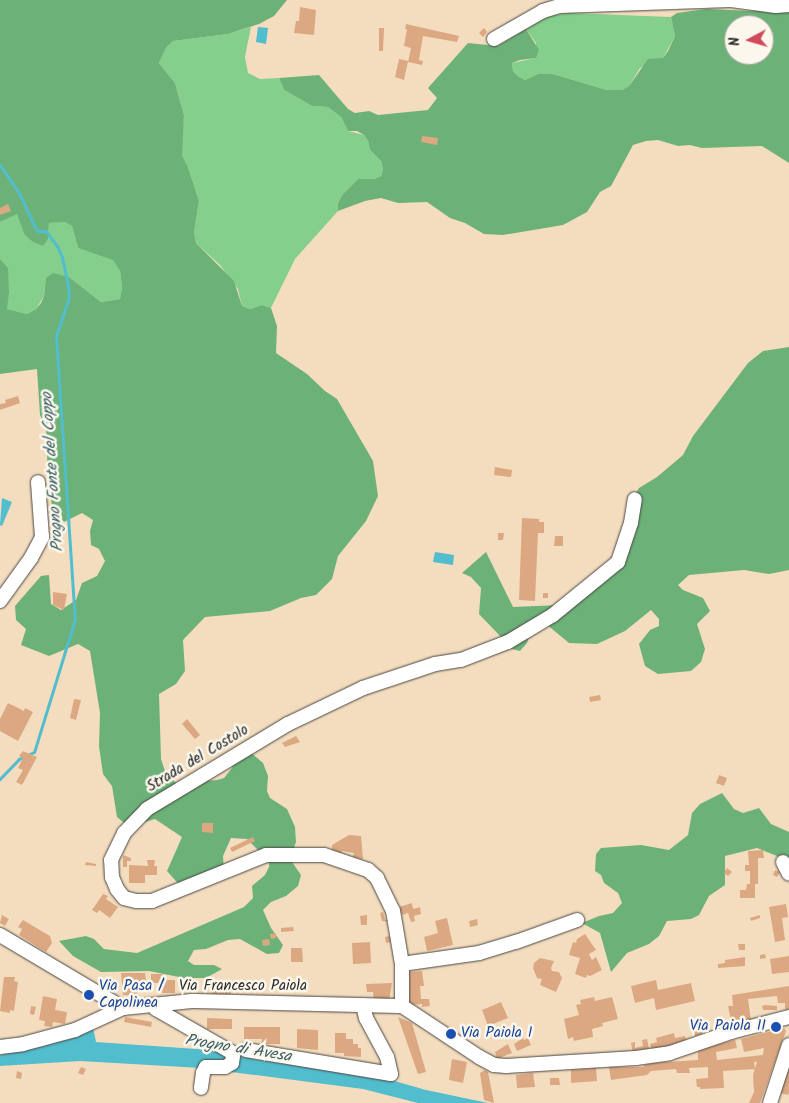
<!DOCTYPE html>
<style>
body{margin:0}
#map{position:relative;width:789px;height:1103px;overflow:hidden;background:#f4ddbf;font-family:Kalam,sans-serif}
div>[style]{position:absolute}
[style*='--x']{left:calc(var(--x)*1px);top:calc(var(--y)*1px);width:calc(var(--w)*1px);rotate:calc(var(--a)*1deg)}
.green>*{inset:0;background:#85cf8c}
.forest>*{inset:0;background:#6cb278}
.water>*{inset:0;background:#52bdcd}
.stream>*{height:3px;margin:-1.5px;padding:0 1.5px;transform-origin:1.5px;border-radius:1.5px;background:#52bdcd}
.building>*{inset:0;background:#dba882}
.roads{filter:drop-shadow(0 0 1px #494641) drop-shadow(0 0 1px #494641)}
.minor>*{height:14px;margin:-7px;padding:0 7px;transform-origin:7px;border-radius:7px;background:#fff}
.dots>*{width:14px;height:14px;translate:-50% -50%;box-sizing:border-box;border:2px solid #fbf7ec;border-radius:50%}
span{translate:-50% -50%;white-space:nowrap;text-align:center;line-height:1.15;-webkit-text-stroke:5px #fbf7ec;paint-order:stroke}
.street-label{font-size:15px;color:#2b2b2b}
.transit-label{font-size:15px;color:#164399}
.left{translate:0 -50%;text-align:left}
.right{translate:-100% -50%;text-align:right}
.water-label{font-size:16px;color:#395e64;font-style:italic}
.north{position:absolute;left:724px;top:15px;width:50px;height:50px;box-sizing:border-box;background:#fbf7ec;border:1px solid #a8a59f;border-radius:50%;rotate:264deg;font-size:14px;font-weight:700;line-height:20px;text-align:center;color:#2b2b2b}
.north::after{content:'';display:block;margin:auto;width:18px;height:22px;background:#d1495b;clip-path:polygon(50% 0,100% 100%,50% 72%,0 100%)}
</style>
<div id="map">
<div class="green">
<div style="clip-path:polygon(569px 13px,671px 17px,675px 36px,663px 58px,640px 68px,629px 86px,622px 90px,607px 90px,553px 74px,538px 74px,525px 80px,518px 76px,513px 71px,512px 63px,536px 58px,536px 43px,526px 29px,546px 16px)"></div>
<div style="clip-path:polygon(251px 27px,245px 57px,248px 73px,260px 79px,279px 78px,284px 90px,312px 106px,328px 107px,341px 117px,348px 131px,364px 135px,368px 141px,370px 150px,381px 161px,383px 169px,381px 176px,374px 179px,358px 179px,342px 195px,338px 203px,338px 211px,295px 259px,271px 308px,262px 305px,250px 309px,242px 306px,238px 289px,220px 265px,196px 243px,194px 232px,199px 201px,188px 167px,181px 157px,184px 115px,175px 83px,159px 63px,166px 48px,173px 41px,228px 34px)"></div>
<div style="clip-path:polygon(17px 213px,24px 234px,48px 239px,49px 223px,65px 221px,72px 226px,78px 248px,113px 259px,120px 271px,122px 288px,120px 299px,101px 302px,69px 277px,46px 278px,44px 296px,36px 309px,27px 314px,6px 309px,9px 293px,0 259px,0 222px)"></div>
</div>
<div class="forest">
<div style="clip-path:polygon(0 0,287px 0,274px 16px,259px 24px,228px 34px,173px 41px,166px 48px,159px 63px,175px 83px,184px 115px,182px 156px,188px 167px,199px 201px,194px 232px,196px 243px,234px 281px,242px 306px,250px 309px,262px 305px,271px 308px,277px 326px,276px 353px,307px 374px,325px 391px,337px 399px,373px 461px,378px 496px,366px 521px,338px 556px,332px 579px,316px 595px,301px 598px,270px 611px,205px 617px,183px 640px,185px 671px,176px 684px,159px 694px,161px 759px,165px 771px,176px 783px,217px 780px,224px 778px,232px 768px,236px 754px,248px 750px,263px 763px,268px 776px,267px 791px,270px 798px,287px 809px,295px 827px,296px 842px,290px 859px,301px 875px,298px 886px,286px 896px,271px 902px,263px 910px,271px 928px,283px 945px,279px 953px,267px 954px,240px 939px,228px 940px,206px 949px,194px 950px,188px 961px,194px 965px,214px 965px,222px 969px,206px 978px,184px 978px,149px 971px,101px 972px,73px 956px,59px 941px,86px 936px,94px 939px,104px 949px,137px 953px,244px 907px,253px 898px,252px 886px,265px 875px,269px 867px,269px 861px,247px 839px,231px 838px,223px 856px,224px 869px,182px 888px,167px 871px,182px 837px,155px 819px,129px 827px,117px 817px,112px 786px,103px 774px,99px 746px,100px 713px,90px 651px,78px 644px,49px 656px,21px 645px,26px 629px,16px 620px,15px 606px,41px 576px,49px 575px,51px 604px,61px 610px,76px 600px,82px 583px,97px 576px,105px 561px,99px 549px,91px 545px,90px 531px,93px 520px,82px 513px,64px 522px,52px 506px,48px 480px,46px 427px,40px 415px,37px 369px,0 374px,0 259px,8px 268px,9px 293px,7px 309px,27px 314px,36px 309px,41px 303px,44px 296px,46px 278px,53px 273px,69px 277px,101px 302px,120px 299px,122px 288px,120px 271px,113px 260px,78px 248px,72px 226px,65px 222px,49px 223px,48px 239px,43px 246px,33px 242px,24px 234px,17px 214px,0 222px)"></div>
<div style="clip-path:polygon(evenodd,706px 9px,752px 11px,789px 9px,789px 163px,762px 146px,702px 148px,690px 145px,678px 146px,658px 140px,646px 141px,633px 145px,611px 186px,600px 192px,587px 212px,563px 225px,503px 235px,484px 234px,465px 223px,450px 218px,427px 202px,398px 203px,381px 198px,365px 201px,338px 211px,338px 203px,342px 195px,358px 179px,374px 179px,381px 176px,383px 169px,381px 161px,370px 150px,368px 141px,364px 135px,357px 131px,348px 131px,341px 117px,328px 107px,312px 106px,284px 90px,279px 78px,319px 75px,348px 109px,355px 113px,369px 111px,378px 115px,428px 110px,437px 98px,428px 88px,468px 43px,498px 46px,526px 29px,539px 50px,536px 58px,520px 60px,512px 63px,513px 71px,518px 76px,525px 80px,538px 74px,553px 74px,607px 90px,622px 90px,629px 86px,648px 59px,663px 58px,668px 51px,675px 36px,671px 17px,677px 13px,706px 9px,734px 25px,764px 25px,764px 55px,734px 55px,734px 25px)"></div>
<div style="clip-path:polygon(789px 347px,789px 570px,769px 574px,744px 570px,689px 575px,678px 585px,683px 590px,703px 598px,710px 611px,697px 624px,705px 649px,701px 662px,691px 671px,658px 674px,645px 666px,639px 644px,650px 630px,659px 626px,659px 619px,651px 610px,625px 631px,597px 644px,569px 643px,540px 619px,534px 623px,527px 643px,520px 651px,508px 648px,501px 637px,479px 614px,481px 588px,471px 577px,462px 573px,486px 552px,513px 607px,560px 605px,613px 562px,633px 498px,639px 488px,657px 477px,683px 455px,693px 436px,748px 363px,763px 351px)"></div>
<div style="clip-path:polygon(722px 793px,734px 809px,743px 813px,759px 808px,771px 824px,789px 832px,789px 874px,777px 856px,757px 848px,725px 856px,725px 885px,709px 896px,699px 915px,691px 919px,667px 921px,659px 936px,649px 944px,627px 953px,611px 972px,600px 933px,582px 923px,599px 916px,613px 913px,622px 903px,618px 893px,604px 883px,601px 875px,595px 871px,596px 854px,601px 848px,641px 845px,669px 850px,688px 835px,692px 813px,700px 804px)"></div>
</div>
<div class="water">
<div style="clip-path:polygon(258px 27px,268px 28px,266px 44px,256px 42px)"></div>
<div style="clip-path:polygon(2px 498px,12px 502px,2px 526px,0 525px)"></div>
<div style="clip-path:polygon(435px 552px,454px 555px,453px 565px,433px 562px)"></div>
<div style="clip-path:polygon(93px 1027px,96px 1042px,211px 1050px,258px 1060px,384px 1078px,426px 1090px,488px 1103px,418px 1103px,363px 1089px,201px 1068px,80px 1061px,0 1066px,0 1055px,45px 1046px)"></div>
</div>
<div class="stream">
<div style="--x:0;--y:165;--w:34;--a:56"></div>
<div style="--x:19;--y:193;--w:38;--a:65"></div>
<div style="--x:35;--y:228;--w:4;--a:45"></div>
<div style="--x:38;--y:231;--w:8;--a:0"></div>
<div style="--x:46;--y:231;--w:19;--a:54"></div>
<div style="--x:57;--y:246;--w:12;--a:66"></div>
<div style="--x:62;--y:257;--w:29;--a:78"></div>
<div style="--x:68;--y:285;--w:12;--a:85"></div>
<div style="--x:69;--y:297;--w:41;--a:108.4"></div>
<div style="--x:56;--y:336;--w:284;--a:86.2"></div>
<div style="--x:75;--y:619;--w:139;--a:107.1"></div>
<div style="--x:34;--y:752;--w:17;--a:155"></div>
<div style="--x:19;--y:759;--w:28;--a:134"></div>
</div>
<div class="building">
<div style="clip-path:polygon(300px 7px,316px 10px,314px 35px,294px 33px,296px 21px,299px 21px)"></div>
<div style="clip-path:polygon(406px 24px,459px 36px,457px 42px,423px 36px,419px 60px,423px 61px,422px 65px,408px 62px,411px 48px,404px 46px,407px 29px,405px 29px)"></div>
<div style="clip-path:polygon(379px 28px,384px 28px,383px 51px,379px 51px)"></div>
<div style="clip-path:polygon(484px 28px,487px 32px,483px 37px,479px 33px)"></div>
<div style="clip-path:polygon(399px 59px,408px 61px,404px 80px,395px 77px)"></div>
<div style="clip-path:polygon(422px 136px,438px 138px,437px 145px,421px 142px)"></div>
<div style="clip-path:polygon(8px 204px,11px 211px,0 215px,0 208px)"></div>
<div style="clip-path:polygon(18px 396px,20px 403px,0 410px,0 404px,6px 403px,5px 400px)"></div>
<div style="clip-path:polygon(495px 467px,512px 470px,511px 477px,494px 475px)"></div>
<div style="clip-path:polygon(522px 518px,539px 519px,539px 522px,544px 522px,544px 533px,538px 533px,535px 601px,519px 600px)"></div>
<div style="clip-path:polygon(498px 533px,504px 533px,503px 540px,498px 540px)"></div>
<div style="clip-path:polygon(555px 536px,563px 536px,563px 546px,554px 546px)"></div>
<div style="clip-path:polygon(53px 592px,67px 594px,64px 610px,53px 605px)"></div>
<div style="clip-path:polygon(543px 593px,548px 593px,548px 598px,543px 598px)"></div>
<div style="clip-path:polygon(600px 695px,601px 700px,590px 702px,589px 697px)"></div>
<div style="clip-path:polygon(74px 699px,81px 700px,76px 720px,70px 718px)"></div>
<div style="clip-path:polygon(8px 703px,24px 711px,25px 708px,33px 712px,18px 741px,0 731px,0 719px)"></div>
<div style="clip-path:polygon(187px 719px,200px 735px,195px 739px,182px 724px)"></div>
<div style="clip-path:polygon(296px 736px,300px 742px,285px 747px,282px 743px)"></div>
<div style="clip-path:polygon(23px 751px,37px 757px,22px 785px,16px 782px,23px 770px,18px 768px,23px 758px,19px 756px)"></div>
<div style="clip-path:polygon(719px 775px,727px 778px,724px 786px,716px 783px)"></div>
<div style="clip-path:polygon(202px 823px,213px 823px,213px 833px,202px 832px)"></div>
<div style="clip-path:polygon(349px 835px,361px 836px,363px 859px,353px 858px,354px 853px,342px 851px,341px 855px,332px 854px,332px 845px)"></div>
<div style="clip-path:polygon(253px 837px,255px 841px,232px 852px,230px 848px)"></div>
<div style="clip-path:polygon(763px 850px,764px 858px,758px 858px,758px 884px,755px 884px,755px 898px,740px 898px,740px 890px,746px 890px,747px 884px,750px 884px,750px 871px,745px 871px,745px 865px,749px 865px,748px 851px)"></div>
<div style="clip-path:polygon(123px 855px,131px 858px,131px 861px,127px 861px,127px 867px,123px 867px)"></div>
<div style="clip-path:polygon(147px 860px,155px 860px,154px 866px,157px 866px,157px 875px,145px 875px,145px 883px,129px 883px,129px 865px,148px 866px)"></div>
<div style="clip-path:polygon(86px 862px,96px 864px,96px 866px,85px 865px)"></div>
<div style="clip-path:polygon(727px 868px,732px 872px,728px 876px,724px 873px)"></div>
<div style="clip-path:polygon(775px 870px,780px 872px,777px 877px,773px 875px)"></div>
<div style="clip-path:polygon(103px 894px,108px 896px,106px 899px,118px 907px,110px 918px,99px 910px,97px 913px,92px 910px)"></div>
<div style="clip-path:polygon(412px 903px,413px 909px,420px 907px,421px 914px,414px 916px,415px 921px,411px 922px,408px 913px,402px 915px,399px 907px)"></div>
<div style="clip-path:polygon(786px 904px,788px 917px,782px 918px,785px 940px,775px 942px,769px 907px)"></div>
<div style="clip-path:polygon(383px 912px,385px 920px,388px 919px,389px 922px,382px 921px,380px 913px)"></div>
<div style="clip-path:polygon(2px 915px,9px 919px,5px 926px,0 923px)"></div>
<div style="clip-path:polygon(367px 915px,367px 925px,361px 925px,360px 916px)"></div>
<div style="clip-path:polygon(760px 915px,760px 918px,751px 921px,750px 918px)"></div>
<div style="clip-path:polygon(447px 918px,453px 945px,427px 951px,424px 937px,438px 933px,435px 921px)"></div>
<div style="clip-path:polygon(477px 919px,478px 925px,470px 927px,469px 921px)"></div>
<div style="clip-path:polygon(23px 920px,50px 936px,52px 943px,46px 952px,19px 935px,22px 929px,18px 927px)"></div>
<div style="clip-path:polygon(293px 927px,294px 931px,281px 932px,281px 928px)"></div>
<div style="clip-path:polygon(276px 933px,276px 938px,271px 939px,270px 934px)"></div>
<div style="clip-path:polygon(585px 934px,596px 950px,589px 954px,592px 960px,596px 957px,602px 970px,590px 976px,587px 975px,586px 978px,575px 974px,580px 958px,569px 955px,573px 942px,576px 943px,577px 939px)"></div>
<div style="clip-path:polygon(390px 936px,391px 942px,386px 943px,385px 937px)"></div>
<div style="clip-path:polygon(269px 939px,270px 945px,263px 946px,262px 940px)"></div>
<div style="clip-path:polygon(370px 942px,371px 963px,353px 964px,352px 943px)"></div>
<div style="clip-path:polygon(738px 944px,745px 944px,745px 950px,739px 950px)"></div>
<div style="clip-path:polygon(291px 948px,302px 948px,303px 962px,291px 962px)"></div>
<div style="clip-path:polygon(765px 954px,766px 958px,760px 959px,760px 955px)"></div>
<div style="clip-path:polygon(789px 956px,789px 972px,772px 974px,770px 959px)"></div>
<div style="clip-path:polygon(745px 957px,745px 966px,718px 968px,718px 964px,725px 963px,725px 960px)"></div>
<div style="clip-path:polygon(540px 958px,554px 961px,551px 968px,552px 971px,559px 972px,562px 978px,556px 992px,540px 985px,542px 979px,537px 978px,533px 968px,534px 963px)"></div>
<div style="clip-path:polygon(422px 971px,424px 986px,420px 986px,421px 999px,429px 999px,430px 1006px,422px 1007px,422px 1004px,408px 1005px,406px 972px)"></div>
<div style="clip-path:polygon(121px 973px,145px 973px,146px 981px,143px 981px,143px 987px,138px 987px,137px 996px,123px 995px)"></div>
<div style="clip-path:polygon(151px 974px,163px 974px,162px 980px,175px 980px,175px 993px,162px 993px,162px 983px,151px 983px)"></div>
<div style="clip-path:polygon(4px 977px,15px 977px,14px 981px,18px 982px,14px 1011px,10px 1010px,10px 1013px,0 1011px)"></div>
<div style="clip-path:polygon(656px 980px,658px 990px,691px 983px,695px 1001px,656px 1010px,654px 998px,635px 1003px,631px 986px)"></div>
<div style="clip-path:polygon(212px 981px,231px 981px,231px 994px,211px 994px)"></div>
<div style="clip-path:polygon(392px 983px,389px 1001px,374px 1001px,373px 992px,367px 992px,366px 984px)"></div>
<div style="clip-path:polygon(789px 986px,789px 1010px,785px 1009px,785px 1003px,778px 1003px,777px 996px,748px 999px,751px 1021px,732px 1026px,728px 1006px,733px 1006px,732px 995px)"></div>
<div style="clip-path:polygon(43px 996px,57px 999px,55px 1010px,67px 1012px,65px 1024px,53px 1022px,52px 1027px,44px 1026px,45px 1021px,39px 1020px)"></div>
<div style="clip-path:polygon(594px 997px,595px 1001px,612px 997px,618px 1019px,602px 1023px,603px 1026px,592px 1029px,593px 1037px,574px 1041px,573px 1037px,568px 1039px,564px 1019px,579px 1015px,576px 1005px,581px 1004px,580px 1000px)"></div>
<div style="clip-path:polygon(501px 1002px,508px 1018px,488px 1026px,482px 1010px)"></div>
<div style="clip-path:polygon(765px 1005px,777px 1006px,777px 1010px,763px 1010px,762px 1006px)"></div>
<div style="clip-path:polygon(31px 1006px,36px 1007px,34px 1015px,30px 1014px)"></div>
<div style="clip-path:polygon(125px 1017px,152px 1022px,151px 1027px,124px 1022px)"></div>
<div style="clip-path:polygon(398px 1017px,412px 1023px,426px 1072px,418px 1074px)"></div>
<div style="clip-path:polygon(207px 1018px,232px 1019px,232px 1029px,207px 1029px)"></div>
<div style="clip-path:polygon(244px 1027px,280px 1027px,280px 1044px,261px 1044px,262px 1039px,244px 1039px)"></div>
<div style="clip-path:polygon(701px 1028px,702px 1034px,695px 1036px,694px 1029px)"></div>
<div style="clip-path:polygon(784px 1028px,786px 1031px,760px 1103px,749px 1103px,754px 1092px,753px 1075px,757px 1062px,754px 1062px,755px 1069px,723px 1071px,724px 1088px,700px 1089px,700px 1087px,697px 1087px,696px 1079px,708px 1078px,708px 1067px,689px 1068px,690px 1073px,677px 1073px,676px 1069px,651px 1071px,647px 1075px,611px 1080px,609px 1067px,644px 1067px,644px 1065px,652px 1063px,698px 1060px,698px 1050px,735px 1040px,737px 1048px,716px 1052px,717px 1060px,763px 1055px,764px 1048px,744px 1052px,741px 1039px)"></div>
<div style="clip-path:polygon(297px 1029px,318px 1030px,318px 1050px,297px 1048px)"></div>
<div style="clip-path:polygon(335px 1033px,346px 1033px,346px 1039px,353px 1039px,353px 1044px,358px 1044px,358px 1048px,361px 1048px,361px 1057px,344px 1056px,344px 1053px,335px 1053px)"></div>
<div style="clip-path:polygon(674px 1033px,675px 1038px,685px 1036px,687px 1045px,652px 1052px,650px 1044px,657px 1042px,656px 1038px)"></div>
<div style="clip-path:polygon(523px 1038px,524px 1040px,528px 1038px,531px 1045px,517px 1051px,514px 1044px)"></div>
<div style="clip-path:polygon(647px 1039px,650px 1053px,633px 1055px,631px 1043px,635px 1042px,635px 1048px,643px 1046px,642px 1040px)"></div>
<div style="clip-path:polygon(508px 1044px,512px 1053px,497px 1059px,495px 1052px)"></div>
<div style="clip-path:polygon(789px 1057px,789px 1092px,788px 1095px,780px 1093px,782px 1088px,778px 1086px)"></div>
<div style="clip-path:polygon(452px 1059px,467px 1062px,463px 1083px,449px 1080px)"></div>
<div style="clip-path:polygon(81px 1067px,86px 1069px,83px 1075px,78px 1073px)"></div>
<div style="clip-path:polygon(596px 1068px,597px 1081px,571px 1083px,571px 1070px)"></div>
<div style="clip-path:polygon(485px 1070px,488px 1072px,494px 1103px,484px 1100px,480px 1073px)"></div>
<div style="clip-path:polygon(17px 1071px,22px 1073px,21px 1079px,16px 1078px)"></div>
<div style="clip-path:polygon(533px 1073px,535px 1087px,517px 1088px,516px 1075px)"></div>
<div style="clip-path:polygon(550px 1078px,559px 1078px,560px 1085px,550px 1085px)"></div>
</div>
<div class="roads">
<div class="minor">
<div style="--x:731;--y:0;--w:45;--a:7.6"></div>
<div style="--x:776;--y:6;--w:13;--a:-4"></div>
<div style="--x:494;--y:39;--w:56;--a:-29.7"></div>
<div style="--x:543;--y:11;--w:17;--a:-17"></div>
<div style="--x:559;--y:6;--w:171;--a:-2"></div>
<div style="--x:0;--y:601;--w:53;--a:-54.2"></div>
<div style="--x:31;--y:558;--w:24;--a:-62"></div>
<div style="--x:42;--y:537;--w:55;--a:-94.2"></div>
<div style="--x:783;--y:862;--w:13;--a:63"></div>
<div style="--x:0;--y:935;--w:143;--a:30.7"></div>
<div style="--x:402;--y:964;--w:78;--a:-8.1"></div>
<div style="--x:479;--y:953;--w:39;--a:-17"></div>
<div style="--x:516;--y:942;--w:65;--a:-19.8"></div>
<div style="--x:153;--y:1005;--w:5;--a:53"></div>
<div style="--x:156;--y:1009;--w:86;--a:29.8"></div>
<div style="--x:231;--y:1052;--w:4;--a:63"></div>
<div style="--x:233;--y:1056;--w:7;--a:98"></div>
<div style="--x:232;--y:1063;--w:8;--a:150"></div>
<div style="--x:225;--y:1067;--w:19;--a:180"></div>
<div style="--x:206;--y:1067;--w:7;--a:117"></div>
<div style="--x:203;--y:1073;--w:15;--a:98"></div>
<div style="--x:402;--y:1006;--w:42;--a:-90"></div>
<div style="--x:402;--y:964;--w:54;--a:-99.6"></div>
<div style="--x:393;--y:911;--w:37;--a:-116"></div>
<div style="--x:377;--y:878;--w:12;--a:-138"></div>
<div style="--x:368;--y:870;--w:46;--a:-161.2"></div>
<div style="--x:324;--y:855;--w:58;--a:180"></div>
<div style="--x:266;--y:855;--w:123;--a:158"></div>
<div style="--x:152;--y:901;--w:16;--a:180"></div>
<div style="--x:136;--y:901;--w:12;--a:-166"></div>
<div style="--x:124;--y:898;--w:11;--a:-128"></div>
<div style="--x:117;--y:889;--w:13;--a:-113"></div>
<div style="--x:112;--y:877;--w:17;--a:-93"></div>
<div style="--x:111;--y:860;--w:30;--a:-64"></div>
<div style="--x:124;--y:833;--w:33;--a:-46"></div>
<div style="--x:147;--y:809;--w:165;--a:-31.1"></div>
<div style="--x:288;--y:724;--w:83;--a:-25.6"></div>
<div style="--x:363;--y:688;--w:76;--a:-18.4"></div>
<div style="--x:435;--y:664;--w:26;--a:-9"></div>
<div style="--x:461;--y:660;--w:50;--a:-21"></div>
<div style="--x:508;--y:642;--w:52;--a:-31"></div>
<div style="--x:553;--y:615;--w:84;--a:-39.2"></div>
<div style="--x:618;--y:562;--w:41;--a:-71.6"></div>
<div style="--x:631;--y:523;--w:24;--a:-81"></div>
<div style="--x:0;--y:1047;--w:23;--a:-7"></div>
<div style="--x:23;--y:1044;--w:54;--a:-15.1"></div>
<div style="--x:75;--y:1030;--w:53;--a:-24.6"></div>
<div style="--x:123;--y:1008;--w:69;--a:-5.8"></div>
<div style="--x:192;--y:1001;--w:210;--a:1.4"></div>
<div style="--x:402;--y:1006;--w:92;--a:33.5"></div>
<div style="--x:479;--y:1057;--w:17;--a:28"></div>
<div style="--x:494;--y:1065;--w:12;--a:5"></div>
<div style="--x:506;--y:1066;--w:130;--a:-3.5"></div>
<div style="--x:636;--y:1058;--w:34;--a:-8"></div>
<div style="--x:670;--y:1053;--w:65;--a:-19"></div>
<div style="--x:731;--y:1032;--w:60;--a:-14.5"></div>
<div style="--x:246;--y:1050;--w:147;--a:9.4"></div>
<div style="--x:391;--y:1074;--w:17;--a:-103"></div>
<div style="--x:387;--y:1057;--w:44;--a:-118.3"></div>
<div style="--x:366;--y:1018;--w:13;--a:-103"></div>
<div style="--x:770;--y:1103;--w:61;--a:-71.9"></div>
</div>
</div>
<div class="dots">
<div style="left:89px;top:995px;background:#1a4fb4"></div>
<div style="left:776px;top:1027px;background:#1a4fb4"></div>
<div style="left:451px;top:1034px;background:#1a4fb4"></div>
</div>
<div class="street-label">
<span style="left:198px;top:759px;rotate:-31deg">Strada del Costolo</span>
<span style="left:243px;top:987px">Via Francesco Paiola</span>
</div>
<div class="transit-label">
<span class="left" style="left:99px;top:995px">Via Pasa /<br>Capolinea</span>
<span class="right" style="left:766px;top:1027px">Via Paiola II</span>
<span class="left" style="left:461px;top:1034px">Via Paiola I</span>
</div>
<div class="water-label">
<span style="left:53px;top:472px;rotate:-94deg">Progno Fonte del Coppo</span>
<span style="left:238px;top:1049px;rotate:9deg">Progno di Avesa</span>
</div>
<div class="north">N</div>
</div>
